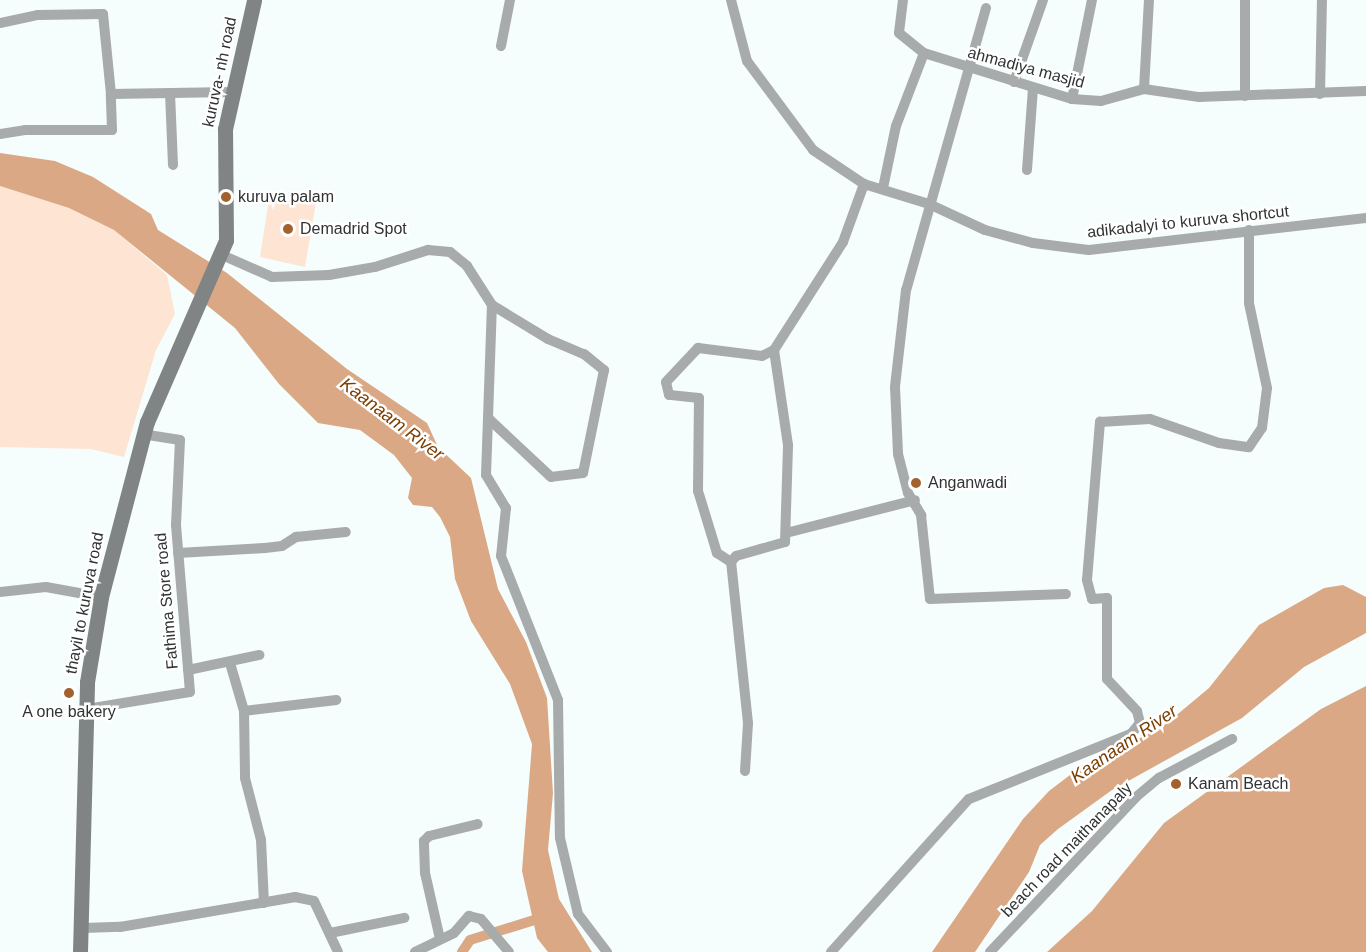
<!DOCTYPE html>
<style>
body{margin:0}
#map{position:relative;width:1366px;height:952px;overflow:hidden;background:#f6fdfd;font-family:Helvetica,sans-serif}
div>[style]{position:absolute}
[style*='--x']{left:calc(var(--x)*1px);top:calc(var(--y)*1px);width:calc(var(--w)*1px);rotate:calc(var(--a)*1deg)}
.green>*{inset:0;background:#fee4d2}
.water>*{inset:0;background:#daa884}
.canal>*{height:10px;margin:-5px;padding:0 5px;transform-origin:5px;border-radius:5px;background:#daa884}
.street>*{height:10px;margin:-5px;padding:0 5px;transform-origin:5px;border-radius:5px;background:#a8abab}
.secondary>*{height:15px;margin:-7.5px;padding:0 7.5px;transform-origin:7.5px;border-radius:7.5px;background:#808484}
.dots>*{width:16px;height:16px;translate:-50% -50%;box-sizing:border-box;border:3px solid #fff;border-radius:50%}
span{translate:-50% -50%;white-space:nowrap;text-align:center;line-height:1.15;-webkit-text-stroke:5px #fff;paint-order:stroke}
.street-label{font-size:16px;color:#303333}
.poi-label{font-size:16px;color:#303333}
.left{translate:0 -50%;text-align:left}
.water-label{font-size:18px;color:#7b3e00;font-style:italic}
</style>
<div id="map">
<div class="green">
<div style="clip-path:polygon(0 186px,69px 208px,114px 230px,167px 275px,175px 314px,156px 350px,124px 457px,91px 449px,0 447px)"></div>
<div style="clip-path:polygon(269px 199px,316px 202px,305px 267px,260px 257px)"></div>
</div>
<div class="water">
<div style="clip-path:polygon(0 153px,55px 161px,93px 177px,151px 214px,158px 230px,227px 273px,347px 369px,427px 423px,438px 447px,471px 478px,498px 589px,526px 642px,547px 698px,553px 793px,548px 850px,559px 899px,592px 952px,548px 952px,537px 938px,522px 871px,532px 744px,510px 684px,471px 621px,455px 579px,450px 537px,440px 517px,432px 507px,413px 505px,408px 498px,412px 478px,394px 455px,360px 430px,318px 423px,279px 384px,235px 328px,114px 230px,69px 208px,0 186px)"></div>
<div style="clip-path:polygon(1343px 585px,1366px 597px,1366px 633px,1304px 667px,1242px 718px,1112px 790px,1058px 829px,1040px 845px,1029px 872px,975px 952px,932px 952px,1023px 819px,1049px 791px,1083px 765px,1161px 728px,1209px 688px,1259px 625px,1324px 588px)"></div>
<div style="clip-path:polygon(1366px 686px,1366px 952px,1047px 952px,1092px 911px,1164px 823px,1321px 709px)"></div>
</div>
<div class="canal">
<div style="--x:462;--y:952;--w:14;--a:-56"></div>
<div style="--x:470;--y:940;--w:77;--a:-17.3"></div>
</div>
<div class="street">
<div style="--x:731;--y:0;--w:63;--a:75.3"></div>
<div style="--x:747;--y:61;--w:111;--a:53.4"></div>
<div style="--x:813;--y:150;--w:61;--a:33.7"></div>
<div style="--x:864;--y:184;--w:68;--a:17.1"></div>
<div style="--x:929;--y:204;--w:62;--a:24.9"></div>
<div style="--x:985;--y:230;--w:50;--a:15.2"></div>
<div style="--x:1033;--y:243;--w:56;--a:7.1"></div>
<div style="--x:1089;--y:250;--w:279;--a:-6.6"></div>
<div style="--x:903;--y:0;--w:33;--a:97"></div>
<div style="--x:899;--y:33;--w:32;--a:39"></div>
<div style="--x:924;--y:53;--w:155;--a:17.3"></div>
<div style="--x:1072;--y:99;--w:29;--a:4"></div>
<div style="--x:1101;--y:101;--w:45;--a:-15.6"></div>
<div style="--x:1144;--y:89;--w:56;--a:8.3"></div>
<div style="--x:1199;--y:97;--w:167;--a:-2.1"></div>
<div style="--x:986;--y:8;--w:293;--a:105.8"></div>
<div style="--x:906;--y:290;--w:98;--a:96.5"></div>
<div style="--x:895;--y:387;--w:67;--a:87.4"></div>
<div style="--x:898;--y:454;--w:40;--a:75.6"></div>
<div style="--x:908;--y:493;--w:26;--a:59"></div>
<div style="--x:921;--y:515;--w:84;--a:83.9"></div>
<div style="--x:930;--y:599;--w:136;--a:-2.1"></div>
<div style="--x:0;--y:23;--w:39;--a:-12"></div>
<div style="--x:38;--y:15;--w:65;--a:-0.9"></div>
<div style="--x:103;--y:14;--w:80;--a:84.3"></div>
<div style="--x:111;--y:94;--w:120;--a:-1"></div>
<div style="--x:501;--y:46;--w:47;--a:-78.9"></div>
<div style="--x:1014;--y:82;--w:87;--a:-70.5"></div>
<div style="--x:1144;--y:89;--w:89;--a:-86.8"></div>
<div style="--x:170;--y:93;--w:72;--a:87.6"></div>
<div style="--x:1320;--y:94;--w:94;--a:-88.8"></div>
<div style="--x:1245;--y:96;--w:96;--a:-90"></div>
<div style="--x:1072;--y:99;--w:101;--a:-78.6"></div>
<div style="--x:0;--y:134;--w:25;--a:-9"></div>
<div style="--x:25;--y:130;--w:87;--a:0"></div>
<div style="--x:112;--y:130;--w:36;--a:-92"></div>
<div style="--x:1027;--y:170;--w:82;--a:-85.8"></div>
<div style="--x:883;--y:188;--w:63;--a:-78.2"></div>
<div style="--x:896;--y:126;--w:78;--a:-69"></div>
<div style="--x:222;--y:255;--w:55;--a:23.7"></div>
<div style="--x:272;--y:277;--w:57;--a:-2"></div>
<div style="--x:329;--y:275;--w:47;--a:-9.9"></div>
<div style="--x:375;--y:267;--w:56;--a:-17.8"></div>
<div style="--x:428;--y:250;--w:22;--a:5"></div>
<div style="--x:450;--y:252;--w:22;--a:39"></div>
<div style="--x:467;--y:266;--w:46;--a:57.3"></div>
<div style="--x:492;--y:305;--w:66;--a:31.3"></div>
<div style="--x:548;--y:339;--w:39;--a:23"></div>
<div style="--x:584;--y:354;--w:26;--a:39"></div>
<div style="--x:604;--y:370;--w:105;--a:101.5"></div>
<div style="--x:583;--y:473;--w:32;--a:173"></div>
<div style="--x:551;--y:477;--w:86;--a:-136.9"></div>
<div style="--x:488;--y:418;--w:57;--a:92"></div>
<div style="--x:486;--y:475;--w:39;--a:59"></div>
<div style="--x:506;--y:508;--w:48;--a:95.9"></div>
<div style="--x:501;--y:556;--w:155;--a:68.4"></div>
<div style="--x:558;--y:700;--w:138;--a:89.2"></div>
<div style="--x:560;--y:838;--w:78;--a:76.7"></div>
<div style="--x:578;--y:914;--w:48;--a:52.7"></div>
<div style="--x:488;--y:418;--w:113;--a:-88"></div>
<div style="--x:786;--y:533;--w:133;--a:-14.3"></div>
<div style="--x:178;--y:553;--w:87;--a:-3.3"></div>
<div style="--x:265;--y:548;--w:17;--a:-7"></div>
<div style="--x:282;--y:546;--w:17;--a:-33"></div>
<div style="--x:296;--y:537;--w:50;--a:-5.7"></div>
<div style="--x:731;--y:562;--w:17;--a:-147"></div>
<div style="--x:717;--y:553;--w:65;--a:-107"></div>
<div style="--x:698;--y:491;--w:93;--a:-89.4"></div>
<div style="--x:699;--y:398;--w:30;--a:-174"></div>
<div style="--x:669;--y:395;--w:13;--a:-103"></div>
<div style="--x:666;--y:382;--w:47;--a:-46.7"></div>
<div style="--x:698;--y:348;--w:64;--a:7.1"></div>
<div style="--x:762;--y:356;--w:13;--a:-27"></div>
<div style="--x:0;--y:592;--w:46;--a:-6.2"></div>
<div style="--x:46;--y:587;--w:56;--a:10.3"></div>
<div style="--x:230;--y:663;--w:50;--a:73.7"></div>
<div style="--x:244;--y:711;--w:67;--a:89.1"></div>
<div style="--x:245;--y:778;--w:64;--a:75.5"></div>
<div style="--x:261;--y:840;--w:63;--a:87.3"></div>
<div style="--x:188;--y:670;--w:73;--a:-11.9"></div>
<div style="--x:87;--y:709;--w:104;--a:-9.4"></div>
<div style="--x:190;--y:692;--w:168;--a:-94.8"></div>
<div style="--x:176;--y:525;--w:85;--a:-87.3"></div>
<div style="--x:180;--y:440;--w:37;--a:-171"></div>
<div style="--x:244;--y:711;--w:93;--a:-6.8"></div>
<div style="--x:745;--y:771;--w:48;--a:-86.4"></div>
<div style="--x:748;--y:723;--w:162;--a:-96"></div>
<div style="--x:731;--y:562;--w:8;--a:-50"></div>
<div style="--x:736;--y:556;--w:51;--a:-15.9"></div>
<div style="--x:785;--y:542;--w:97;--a:-88.2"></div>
<div style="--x:788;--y:445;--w:96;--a:-98.4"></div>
<div style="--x:774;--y:350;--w:128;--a:-57.4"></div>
<div style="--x:843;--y:242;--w:62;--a:-70.1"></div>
<div style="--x:83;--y:928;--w:37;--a:-2"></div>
<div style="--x:120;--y:927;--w:178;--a:-9.7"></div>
<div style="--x:295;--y:897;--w:19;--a:12"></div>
<div style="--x:314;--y:901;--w:56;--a:64.8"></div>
<div style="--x:330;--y:933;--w:76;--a:-11.5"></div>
<div style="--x:440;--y:939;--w:68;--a:-102.8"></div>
<div style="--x:425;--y:873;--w:32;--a:-92"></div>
<div style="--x:424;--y:841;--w:7;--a:-45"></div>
<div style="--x:429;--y:836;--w:50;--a:-13.8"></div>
<div style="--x:415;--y:952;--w:43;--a:-26"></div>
<div style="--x:454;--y:933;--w:23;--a:-49"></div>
<div style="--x:469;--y:916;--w:12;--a:14"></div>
<div style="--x:481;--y:919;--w:43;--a:49.7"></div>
<div style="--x:831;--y:952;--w:206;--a:-48"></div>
<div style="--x:969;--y:799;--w:175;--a:-21.9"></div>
<div style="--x:1131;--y:734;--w:14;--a:-51"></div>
<div style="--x:1140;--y:723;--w:12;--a:-104"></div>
<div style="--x:1137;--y:711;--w:44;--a:-133.2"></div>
<div style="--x:1107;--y:679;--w:81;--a:-90"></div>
<div style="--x:1107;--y:598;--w:15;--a:176"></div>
<div style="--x:1092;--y:599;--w:20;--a:-105"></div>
<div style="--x:1087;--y:580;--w:159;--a:-85.3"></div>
<div style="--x:1100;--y:422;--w:50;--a:-3.4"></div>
<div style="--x:1150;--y:419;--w:73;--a:19.2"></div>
<div style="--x:1219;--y:443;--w:30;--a:8"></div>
<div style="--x:1249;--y:447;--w:23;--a:-56"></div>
<div style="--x:1262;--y:428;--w:40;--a:-82.9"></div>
<div style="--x:1267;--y:388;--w:87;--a:-102"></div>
<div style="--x:1249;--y:303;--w:73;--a:-90"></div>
<div style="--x:990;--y:952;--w:213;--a:-46.7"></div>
<div style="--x:1136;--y:797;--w:30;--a:-40"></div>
<div style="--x:1159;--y:778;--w:83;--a:-28.1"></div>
</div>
<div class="secondary">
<div style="--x:80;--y:952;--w:270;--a:-88.5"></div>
<div style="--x:87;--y:682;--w:86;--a:-80.6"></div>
<div style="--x:101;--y:597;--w:181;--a:-75.3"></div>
<div style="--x:147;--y:422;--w:198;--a:-66.5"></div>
<div style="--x:226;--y:240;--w:111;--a:-90.5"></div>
<div style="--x:225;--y:129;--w:132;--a:-77.3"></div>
</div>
<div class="dots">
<div style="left:226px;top:197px;background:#a3622d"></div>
<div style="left:288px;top:229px;background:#a3622d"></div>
<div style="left:916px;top:483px;background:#a3622d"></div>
<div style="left:69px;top:693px;background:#a3622d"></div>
<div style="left:1176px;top:784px;background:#a3622d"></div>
</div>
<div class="street-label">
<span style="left:1026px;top:68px;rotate:15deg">ahmadiya masjid</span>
<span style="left:220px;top:72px;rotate:-78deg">kuruva- nh road</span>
<span style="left:1188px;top:222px;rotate:-6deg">adikadalyi to kuruva shortcut</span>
<span style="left:167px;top:601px;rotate:-95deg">Fathima Store road</span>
<span style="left:85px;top:603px;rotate:-79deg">thayil to kuruva road</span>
<span style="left:1067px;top:850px;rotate:-46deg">beach road maithanapaly</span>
</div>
<div class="poi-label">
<span class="left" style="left:238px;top:197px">kuruva palam</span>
<span class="left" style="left:300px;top:229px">Demadrid Spot</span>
<span class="left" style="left:928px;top:483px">Anganwadi</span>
<span style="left:69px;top:712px">A one bakery</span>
<span class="left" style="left:1188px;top:784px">Kanam Beach</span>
</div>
<div class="water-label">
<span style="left:392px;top:419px;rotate:37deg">Kaanaam River</span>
<span style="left:1124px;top:744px;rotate:-34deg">Kaanaam River</span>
</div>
</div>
